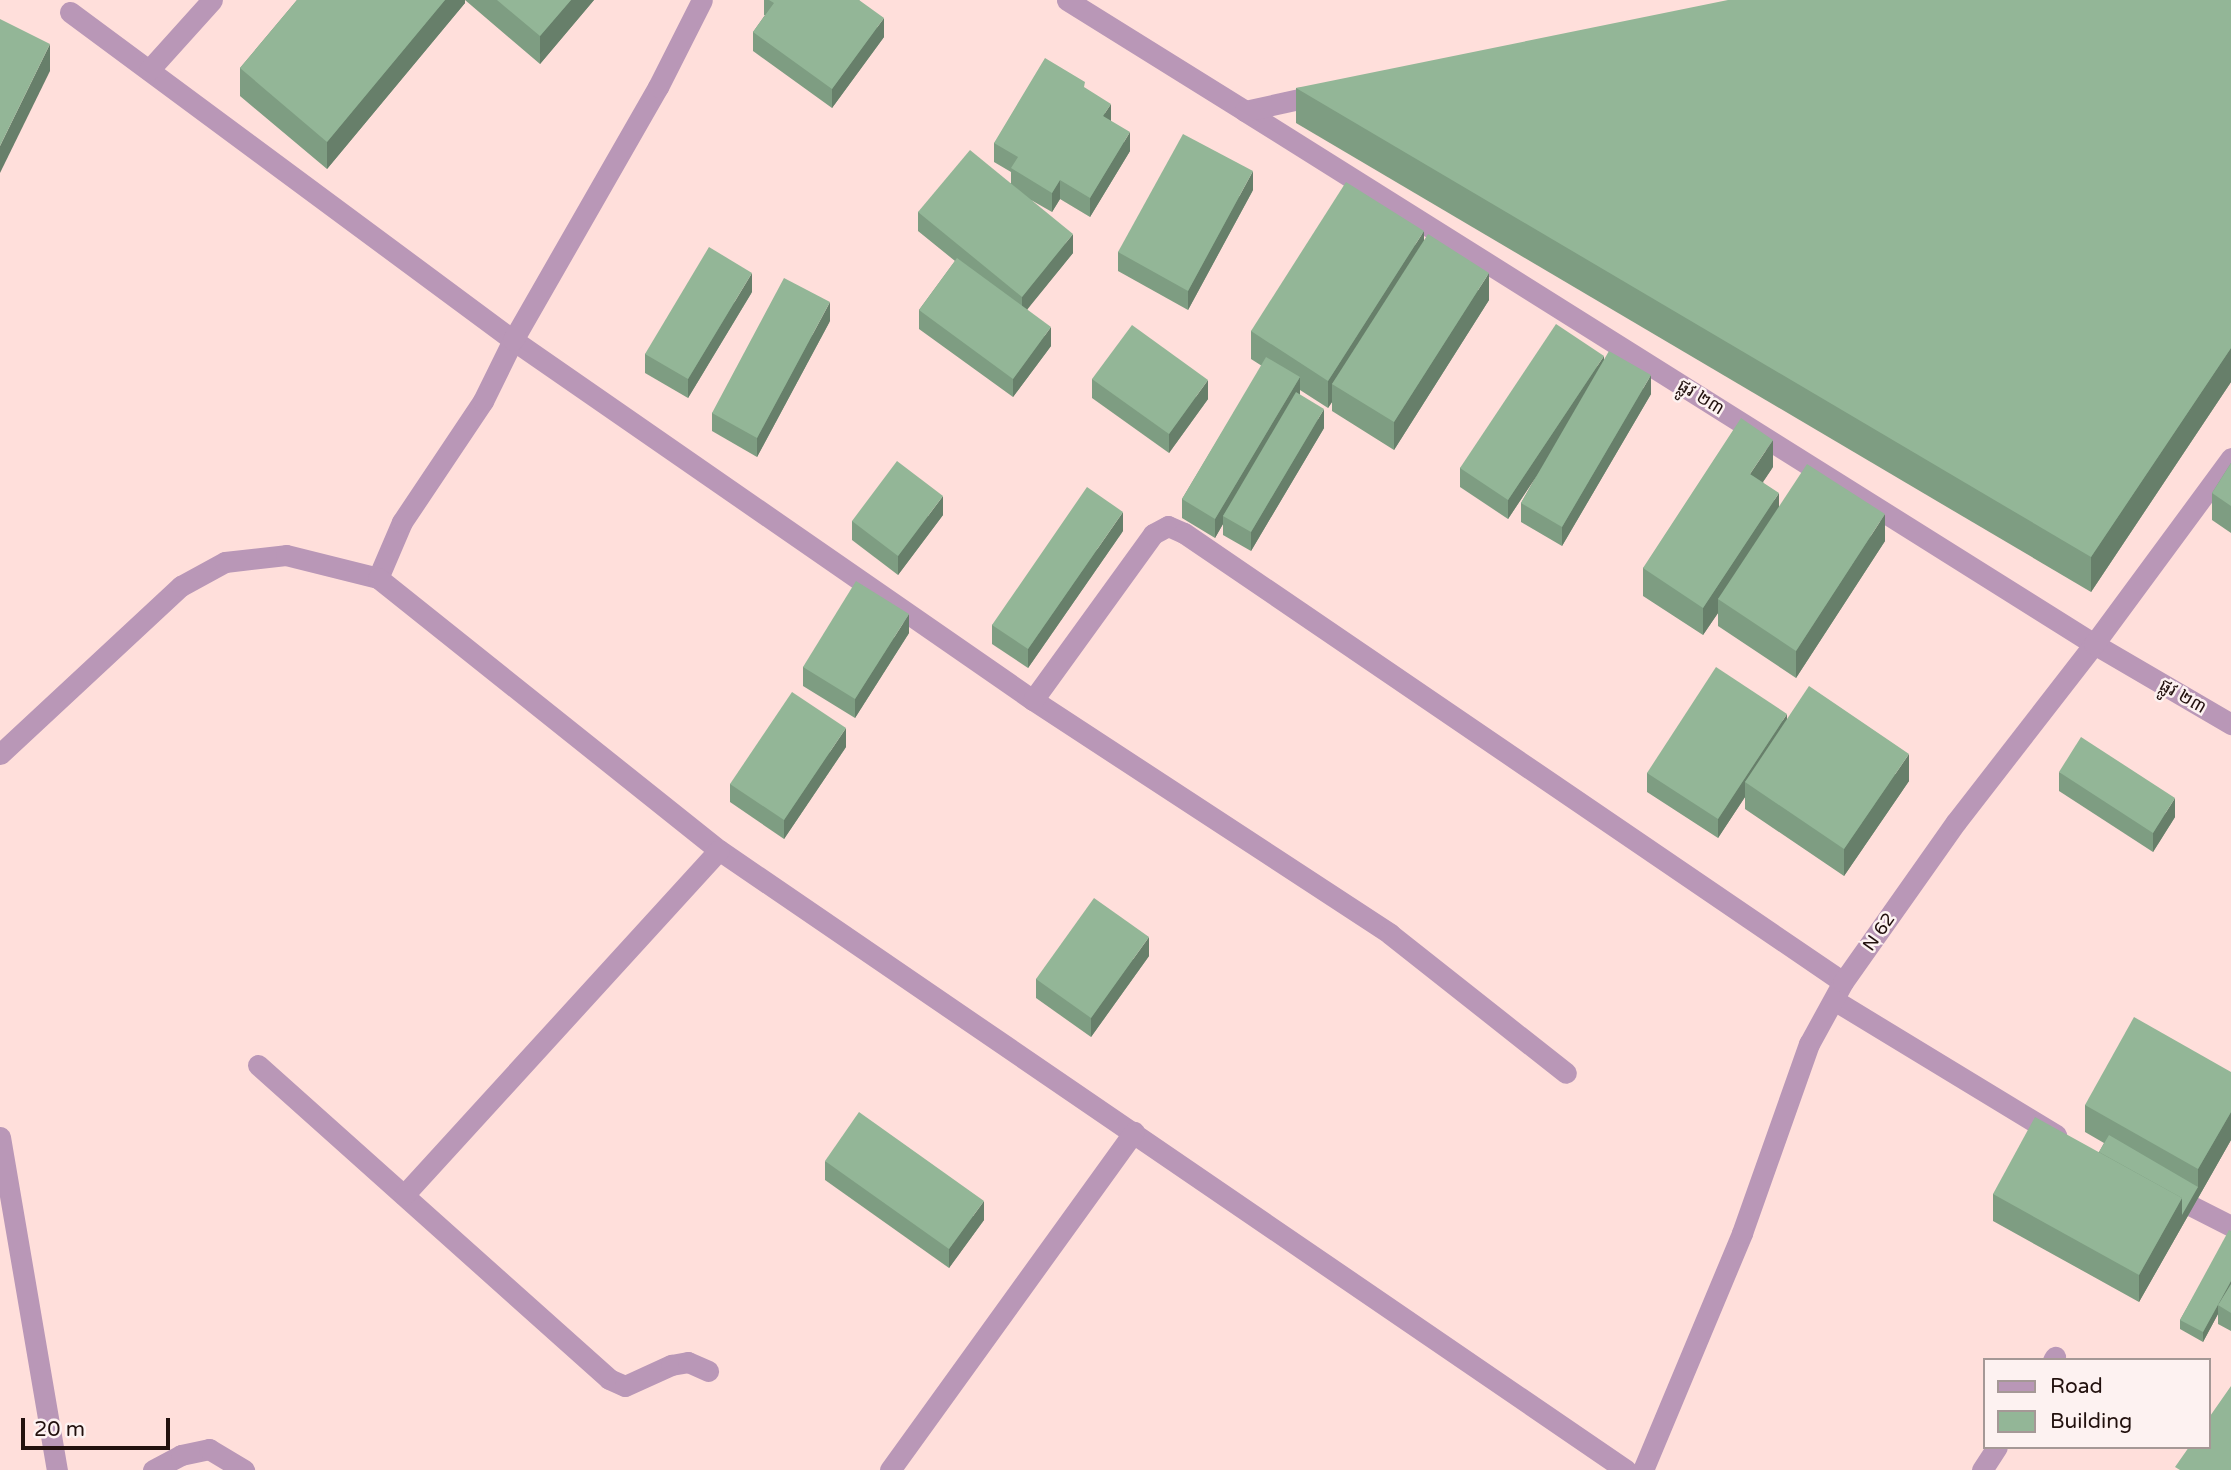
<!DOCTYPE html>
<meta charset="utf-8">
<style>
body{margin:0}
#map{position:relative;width:2231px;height:1470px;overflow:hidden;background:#ffdfdb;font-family:"Varela Round","Noto Sans Khmer",sans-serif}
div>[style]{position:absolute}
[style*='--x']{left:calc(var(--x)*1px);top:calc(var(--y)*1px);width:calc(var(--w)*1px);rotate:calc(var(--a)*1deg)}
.minor>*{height:21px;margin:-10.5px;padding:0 10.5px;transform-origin:10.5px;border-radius:10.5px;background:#b997b7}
.tertiary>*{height:21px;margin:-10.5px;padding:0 10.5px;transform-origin:10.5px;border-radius:10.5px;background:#b997b7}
.wall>*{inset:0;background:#7e9d82}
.shaded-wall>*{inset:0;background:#677f6a}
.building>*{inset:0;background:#93b697}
span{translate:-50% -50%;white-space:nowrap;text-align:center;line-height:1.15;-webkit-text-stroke:5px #fdf2f1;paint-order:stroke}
.street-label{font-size:18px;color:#22110e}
.legend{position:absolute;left:1983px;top:1358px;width:228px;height:91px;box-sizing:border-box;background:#fdf2f1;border:2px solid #a59896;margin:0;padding:9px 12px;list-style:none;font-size:21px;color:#22110e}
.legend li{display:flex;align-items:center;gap:14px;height:35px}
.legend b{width:35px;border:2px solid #a59896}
.scale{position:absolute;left:21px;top:1418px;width:149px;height:32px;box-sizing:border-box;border:4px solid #22110e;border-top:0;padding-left:9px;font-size:21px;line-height:24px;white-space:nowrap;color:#22110e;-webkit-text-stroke:5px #fdf2f1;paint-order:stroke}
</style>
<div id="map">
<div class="minor">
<div style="--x:70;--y:12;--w:551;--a:36.52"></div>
<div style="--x:513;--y:340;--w:632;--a:34.7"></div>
<div style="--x:1033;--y:700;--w:427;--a:33.2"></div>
<div style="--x:1390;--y:934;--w:224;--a:38.3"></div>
<div style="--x:149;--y:70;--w:94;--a:-48"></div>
<div style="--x:1245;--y:111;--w:1002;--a:32.12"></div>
<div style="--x:2094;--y:644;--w:159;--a:30.3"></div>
<div style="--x:378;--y:578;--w:61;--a:-66.8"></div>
<div style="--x:402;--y:522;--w:146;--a:-56.2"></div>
<div style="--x:483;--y:401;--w:68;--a:-63.8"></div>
<div style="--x:513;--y:340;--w:292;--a:-60.2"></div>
<div style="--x:658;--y:87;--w:97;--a:-63.2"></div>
<div style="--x:1033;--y:700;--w:205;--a:-54.1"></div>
<div style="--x:1153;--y:534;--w:17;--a:-28"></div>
<div style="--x:1168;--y:526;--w:17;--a:24"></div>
<div style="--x:1184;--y:533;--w:797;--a:34.27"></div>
<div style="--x:0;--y:754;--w:247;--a:-42.9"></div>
<div style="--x:181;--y:586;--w:50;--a:-28.6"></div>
<div style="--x:225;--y:562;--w:61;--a:-6.5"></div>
<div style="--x:286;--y:555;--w:95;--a:14"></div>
<div style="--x:378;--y:578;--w:436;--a:38.6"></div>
<div style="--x:719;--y:850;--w:1099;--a:34.36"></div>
<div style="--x:1834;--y:1000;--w:260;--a:31.3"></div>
<div style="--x:258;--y:1065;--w:471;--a:41.8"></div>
<div style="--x:609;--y:1379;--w:17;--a:24"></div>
<div style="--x:625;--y:1386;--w:51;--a:-24.5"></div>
<div style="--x:671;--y:1365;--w:17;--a:-10"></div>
<div style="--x:688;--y:1362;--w:22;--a:24"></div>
<div style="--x:0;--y:1137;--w:338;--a:80.3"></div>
<div style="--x:2168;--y:1194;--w:71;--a:26.9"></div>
<div style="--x:404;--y:1195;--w:467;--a:-47.6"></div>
<div style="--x:2053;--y:1360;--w:4;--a:-56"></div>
<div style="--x:153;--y:1470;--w:32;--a:-28"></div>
<div style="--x:181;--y:1455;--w:29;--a:-12"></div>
<div style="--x:209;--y:1449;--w:41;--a:31"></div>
<div style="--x:890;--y:1470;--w:417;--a:-54.2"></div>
<div style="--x:1643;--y:1470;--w:257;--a:-67.3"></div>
<div style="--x:1742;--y:1233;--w:201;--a:-70.5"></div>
<div style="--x:1809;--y:1044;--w:71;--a:-61.3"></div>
<div style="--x:1843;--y:982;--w:196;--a:-54.8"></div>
<div style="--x:1956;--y:822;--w:225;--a:-52.2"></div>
<div style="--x:2094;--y:644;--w:231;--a:-53.6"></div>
<div style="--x:1982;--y:1470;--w:27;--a:-57"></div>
</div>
<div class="tertiary">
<div style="--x:1067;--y:0;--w:210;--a:31.9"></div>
<div style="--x:1245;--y:111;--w:79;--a:-12.4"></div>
</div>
<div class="wall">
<div style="clip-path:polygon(297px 0,594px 0,540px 64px,465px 0,465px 3px,327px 169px,240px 96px,240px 68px)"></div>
<div style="clip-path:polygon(764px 0,859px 0,884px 37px,832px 108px,753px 51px,753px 32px,765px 15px,764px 15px)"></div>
<div style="clip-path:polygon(2231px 0,2231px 382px,2091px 592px,1296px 123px,1296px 88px)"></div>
<div style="clip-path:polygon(1085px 88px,1111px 121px,1130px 151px,1090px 217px,1060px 199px,1052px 212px,1031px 200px,1073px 253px,1027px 309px,1051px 346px,1013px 397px,919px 329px,919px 310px,955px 261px,918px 231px,918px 212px,1011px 183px,1011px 172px,994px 162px,994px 143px)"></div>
<div style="clip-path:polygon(1253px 190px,1188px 310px,1118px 271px,1118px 252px)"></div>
<div style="clip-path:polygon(1424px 240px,1489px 300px,1394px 450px,1332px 411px,1332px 402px,1328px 408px,1300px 390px,1300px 395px,1324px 428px,1251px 551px,1223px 535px,1223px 524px,1215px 538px,1182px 518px,1182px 499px,1262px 366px,1251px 359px,1251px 331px)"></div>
<div style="clip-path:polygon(752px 292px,688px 398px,645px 373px,645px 354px)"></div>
<div style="clip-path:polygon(830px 321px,757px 457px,712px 431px,712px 413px)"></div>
<div style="clip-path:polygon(1604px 361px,1651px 394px,1562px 546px,1521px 522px,1521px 503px,1538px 473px,1508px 519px,1460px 487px,1460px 468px)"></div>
<div style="clip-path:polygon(1092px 379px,1208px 399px,1169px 453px,1092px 398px)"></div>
<div style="clip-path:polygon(2231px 463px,2231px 533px,2212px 520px,2212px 493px)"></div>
<div style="clip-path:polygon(1773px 467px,1763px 482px,1779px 507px,1885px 541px,1796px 678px,1718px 626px,1718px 613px,1703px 635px,1643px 596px,1643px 568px)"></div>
<div style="clip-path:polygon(943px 515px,898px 575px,852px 540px,852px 521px)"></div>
<div style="clip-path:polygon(1123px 531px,1028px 668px,992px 644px,992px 625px)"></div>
<div style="clip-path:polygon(909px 633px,855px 718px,803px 686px,803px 667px)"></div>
<div style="clip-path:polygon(1787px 719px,1909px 781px,1844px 876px,1745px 809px,1745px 797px,1718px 838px,1647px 792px,1647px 773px)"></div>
<div style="clip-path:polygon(846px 747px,784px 839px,730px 802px,730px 784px)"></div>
<div style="clip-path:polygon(2059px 772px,2175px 817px,2153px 852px,2059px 791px)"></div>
<div style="clip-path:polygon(1149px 956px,1091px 1037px,1036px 998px,1036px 979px)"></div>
<div style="clip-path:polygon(2231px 1072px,2231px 1140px,2139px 1302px,1993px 1221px,1993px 1194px,2099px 1152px,2104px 1143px,2085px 1132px,2085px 1105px)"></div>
<div style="clip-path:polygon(825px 1161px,984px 1220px,949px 1268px,825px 1180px)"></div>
<div style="clip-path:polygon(2231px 1231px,2231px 1331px,2218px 1324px,2218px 1314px,2203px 1342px,2180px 1329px,2180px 1320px)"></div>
</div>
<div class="shaded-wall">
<div style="clip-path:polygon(445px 0,465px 0,465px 3px,327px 169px,327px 142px)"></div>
<div style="clip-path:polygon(571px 0,594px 0,540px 64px,540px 36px)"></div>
<div style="clip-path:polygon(884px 18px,884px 37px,832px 108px,832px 89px)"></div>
<div style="clip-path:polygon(50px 44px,50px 71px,0 173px,0 146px)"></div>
<div style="clip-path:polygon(1111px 104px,1111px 123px,1103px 116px)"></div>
<div style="clip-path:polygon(1130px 132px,1130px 151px,1090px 217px,1090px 198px)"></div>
<div style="clip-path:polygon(1253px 171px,1253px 190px,1188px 310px,1188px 291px)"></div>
<div style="clip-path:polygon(1060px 180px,1060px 199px,1052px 212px,1052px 193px)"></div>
<div style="clip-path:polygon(1424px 231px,1424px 258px,1332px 384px,1332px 402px,1328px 408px,1328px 381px)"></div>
<div style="clip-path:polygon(1073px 234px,1073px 253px,1022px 316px,1022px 297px)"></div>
<div style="clip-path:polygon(752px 273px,752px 292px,688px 398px,688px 379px)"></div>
<div style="clip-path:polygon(1489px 273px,1489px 300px,1394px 450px,1394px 422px)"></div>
<div style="clip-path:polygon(830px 302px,830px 321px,757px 457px,757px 438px)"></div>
<div style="clip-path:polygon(1051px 327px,1051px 346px,1013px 397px,1013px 379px)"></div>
<div style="clip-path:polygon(2231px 348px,2231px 382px,2091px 592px,2091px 557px)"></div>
<div style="clip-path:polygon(1604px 356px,1604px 375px,1508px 519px,1508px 500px)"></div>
<div style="clip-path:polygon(1651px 375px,1651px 394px,1562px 546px,1562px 527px)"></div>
<div style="clip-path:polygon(1300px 377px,1300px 396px,1223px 516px,1223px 524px,1215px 538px,1215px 519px)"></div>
<div style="clip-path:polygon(1208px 380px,1208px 399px,1169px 453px,1169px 434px)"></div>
<div style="clip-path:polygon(1324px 409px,1324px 428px,1251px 551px,1251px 532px)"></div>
<div style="clip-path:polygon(1773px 440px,1773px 467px,1750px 501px,1750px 474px)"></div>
<div style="clip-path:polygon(1779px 493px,1779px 520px,1718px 599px,1718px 613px,1703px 635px,1703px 608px)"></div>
<div style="clip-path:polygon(943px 496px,943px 515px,898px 575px,898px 556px)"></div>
<div style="clip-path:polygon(1123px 512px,1123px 531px,1028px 668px,1028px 649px)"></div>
<div style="clip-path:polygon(1885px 514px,1885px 541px,1796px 678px,1796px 651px)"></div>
<div style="clip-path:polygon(909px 614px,909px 633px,855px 718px,855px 699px)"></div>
<div style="clip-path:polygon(1787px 714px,1787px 732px,1745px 782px,1745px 797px,1718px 838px,1718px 819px)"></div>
<div style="clip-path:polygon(846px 728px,846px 747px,784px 839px,784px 820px)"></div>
<div style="clip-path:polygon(1909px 754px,1909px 781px,1844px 876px,1844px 849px)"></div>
<div style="clip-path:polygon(2175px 798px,2175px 817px,2153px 852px,2153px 833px)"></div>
<div style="clip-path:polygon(1149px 937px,1149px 956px,1091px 1037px,1091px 1018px)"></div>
<div style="clip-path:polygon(2231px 1112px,2231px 1140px,2139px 1302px,2139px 1275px,2182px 1198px,2198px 1187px,2198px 1169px)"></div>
<div style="clip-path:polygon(984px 1201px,984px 1220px,949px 1268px,949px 1249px)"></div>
<div style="clip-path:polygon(2231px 1281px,2231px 1291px,2218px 1305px,2218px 1314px,2203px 1342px,2203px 1332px)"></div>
</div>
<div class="building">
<div style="clip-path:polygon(297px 0,445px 0,327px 142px,240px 68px)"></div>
<div style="clip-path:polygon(497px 0,571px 0,540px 36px)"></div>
<div style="clip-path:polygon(769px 0,859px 0,884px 18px,832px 89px,753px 32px,774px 3px)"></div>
<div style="clip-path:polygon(1728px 0,2231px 0,2231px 348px,2091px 557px,1296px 88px)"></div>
<div style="clip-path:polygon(0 19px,50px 44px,0 146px)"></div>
<div style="clip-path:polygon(1045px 58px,1085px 82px,1084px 87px,1111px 104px,1103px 116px,1130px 132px,1090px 198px,1060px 180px,1052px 193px,1011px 168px,1018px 157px,994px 143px)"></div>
<div style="clip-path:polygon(1183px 134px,1253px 171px,1188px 291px,1118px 252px)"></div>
<div style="clip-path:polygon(970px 150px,1073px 234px,1022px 297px,918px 212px)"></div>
<div style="clip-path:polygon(1346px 182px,1424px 231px,1328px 381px,1251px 331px)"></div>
<div style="clip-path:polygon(1428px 234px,1489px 273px,1394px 422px,1332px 384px)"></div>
<div style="clip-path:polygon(709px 247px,752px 273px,688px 379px,645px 354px)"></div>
<div style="clip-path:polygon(957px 258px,1051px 327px,1013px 379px,919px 310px)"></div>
<div style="clip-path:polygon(784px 278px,830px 302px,757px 438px,712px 413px)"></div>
<div style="clip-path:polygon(1556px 324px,1604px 356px,1508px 500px,1460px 468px)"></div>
<div style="clip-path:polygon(1132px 325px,1208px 380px,1169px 434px,1092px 379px)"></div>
<div style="clip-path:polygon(1609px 351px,1651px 375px,1562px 527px,1521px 503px)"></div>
<div style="clip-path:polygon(1266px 357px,1300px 377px,1215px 519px,1182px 499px)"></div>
<div style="clip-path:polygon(1296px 392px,1324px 409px,1251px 532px,1223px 516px)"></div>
<div style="clip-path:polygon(1741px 418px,1773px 440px,1750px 474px,1779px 493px,1703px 608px,1643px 568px)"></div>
<div style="clip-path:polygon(897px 461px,943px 496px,898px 556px,852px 521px)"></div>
<div style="clip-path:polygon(2231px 463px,2231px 506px,2212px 493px)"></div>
<div style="clip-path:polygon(1807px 464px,1885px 514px,1796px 651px,1718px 599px)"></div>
<div style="clip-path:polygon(1087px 487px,1123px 512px,1028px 649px,992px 625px)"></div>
<div style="clip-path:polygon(856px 581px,909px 614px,855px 699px,803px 667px)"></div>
<div style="clip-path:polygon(1716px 667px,1787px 714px,1718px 819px,1647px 773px)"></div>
<div style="clip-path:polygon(1809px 686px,1909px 754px,1844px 849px,1745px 782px)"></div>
<div style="clip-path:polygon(792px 692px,846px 728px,784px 820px,730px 784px)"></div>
<div style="clip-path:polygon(2081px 737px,2175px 798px,2153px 833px,2059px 772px)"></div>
<div style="clip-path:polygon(1094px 898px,1149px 937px,1091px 1018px,1036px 979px)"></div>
<div style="clip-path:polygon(2134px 1017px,2231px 1072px,2231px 1112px,2198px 1169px,2085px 1105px)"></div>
<div style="clip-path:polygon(859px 1112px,984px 1201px,949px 1249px,825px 1161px)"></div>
<div style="clip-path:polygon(2035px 1117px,2182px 1198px,2139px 1275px,1993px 1194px)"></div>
<div style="clip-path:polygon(2109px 1135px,2198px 1187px,2182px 1215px,2182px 1198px,2099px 1152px)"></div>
<div style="clip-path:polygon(2229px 1230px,2231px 1231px,2231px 1281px,2203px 1332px,2180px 1320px)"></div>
<div style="clip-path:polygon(2231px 1284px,2231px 1313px,2218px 1305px)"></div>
<div style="clip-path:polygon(2231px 1386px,2231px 1470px,2180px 1470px,2175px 1467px,2189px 1447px,2208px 1447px,2208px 1419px)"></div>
</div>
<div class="street-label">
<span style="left:1701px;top:397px;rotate:32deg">ផ្លូវ ២៣</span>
<span style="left:2183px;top:696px;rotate:30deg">ផ្លូវ ២៣</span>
<span style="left:1879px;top:932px;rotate:-55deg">N 62</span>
</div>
<ul class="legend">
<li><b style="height:9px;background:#b997b7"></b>Road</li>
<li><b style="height:19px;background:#93b697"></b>Building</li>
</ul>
<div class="scale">20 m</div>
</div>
